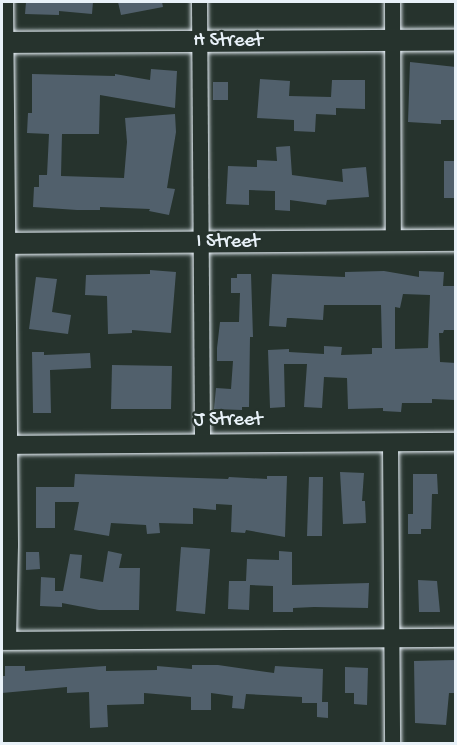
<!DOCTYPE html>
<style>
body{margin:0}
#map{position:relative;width:457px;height:745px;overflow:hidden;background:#26332d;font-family:"Gochi Hand",sans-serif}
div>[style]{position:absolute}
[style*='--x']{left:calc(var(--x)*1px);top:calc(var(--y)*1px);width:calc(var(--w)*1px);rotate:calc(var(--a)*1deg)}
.building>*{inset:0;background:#51606c}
.roads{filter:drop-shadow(0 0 2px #e8f1f8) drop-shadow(0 0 2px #e8f1f8)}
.minor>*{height:15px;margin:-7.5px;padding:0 7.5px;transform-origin:7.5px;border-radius:7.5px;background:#26332d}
.tertiary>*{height:18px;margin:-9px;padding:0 9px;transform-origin:9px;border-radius:9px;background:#26332d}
.secondary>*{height:21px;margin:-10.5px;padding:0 10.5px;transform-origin:10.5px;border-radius:10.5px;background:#26332d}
span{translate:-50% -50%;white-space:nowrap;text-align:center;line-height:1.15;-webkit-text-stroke:4.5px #26332d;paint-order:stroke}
.street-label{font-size:20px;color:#e8f1f8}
.frame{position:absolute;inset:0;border:3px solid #e8f1f8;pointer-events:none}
</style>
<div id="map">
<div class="building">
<div style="clip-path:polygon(26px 2px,93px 2px,92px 14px,59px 11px,59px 15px,25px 14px)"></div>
<div style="clip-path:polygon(118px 2px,162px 2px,163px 7px,121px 15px)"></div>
<div style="clip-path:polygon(410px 62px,456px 67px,456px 120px,441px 120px,441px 124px,408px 122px)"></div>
<div style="clip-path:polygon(151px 69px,177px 71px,175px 108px,100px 95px,99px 134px,62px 134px,61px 176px,124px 178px,127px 142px,125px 118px,175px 114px,176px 132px,167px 188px,175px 189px,169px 215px,149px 211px,150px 209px,100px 207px,100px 210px,77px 210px,33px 207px,34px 187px,39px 187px,39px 175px,47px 175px,49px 134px,27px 133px,28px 113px,32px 113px,32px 74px,115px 76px,115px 74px,150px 80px)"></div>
<div style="clip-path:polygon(260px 79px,290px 81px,289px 96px,331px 97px,332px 80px,365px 80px,365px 109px,336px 108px,336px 115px,316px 114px,315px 132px,294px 131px,294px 120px,257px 118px)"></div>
<div style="clip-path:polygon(213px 82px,228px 82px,228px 100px,213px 100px)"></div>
<div style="clip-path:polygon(290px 146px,292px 175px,343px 182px,342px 169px,366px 167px,369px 197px,327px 200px,326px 205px,290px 200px,290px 211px,275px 210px,275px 191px,249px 190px,249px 205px,226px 204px,228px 166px,257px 167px,257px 160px,277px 161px,276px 147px)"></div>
<div style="clip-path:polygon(444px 161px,456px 161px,456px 198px,444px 198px)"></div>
<div style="clip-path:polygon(150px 270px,176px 272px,171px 333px,132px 330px,132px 333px,108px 334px,107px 296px,85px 295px,86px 275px,150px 274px)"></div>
<div style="clip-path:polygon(evenodd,384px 271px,419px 277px,419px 271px,444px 272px,443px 286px,456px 286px,456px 330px,444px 330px,443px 333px,439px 333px,440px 362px,456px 363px,456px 400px,432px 399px,432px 403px,402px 403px,401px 412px,383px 411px,383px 408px,348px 409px,347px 378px,324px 377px,322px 408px,304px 407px,307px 364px,284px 364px,285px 407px,270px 408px,268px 350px,289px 349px,289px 352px,324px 354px,324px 346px,342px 347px,341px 355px,372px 354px,372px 348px,382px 348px,381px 305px,324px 305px,323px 320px,291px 318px,287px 318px,286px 327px,269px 326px,272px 274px,345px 277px,345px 272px,384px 271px,403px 294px,430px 295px,428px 348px,395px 349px,395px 307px,400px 308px,403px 294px)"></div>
<div style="clip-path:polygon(237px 274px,251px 274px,253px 337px,250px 337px,249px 407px,242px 407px,242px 410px,214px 409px,216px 388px,231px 389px,233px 361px,217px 361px,217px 348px,220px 322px,239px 322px,240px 293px,231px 293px,231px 278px,237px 278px)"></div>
<div style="clip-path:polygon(36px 277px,57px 279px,52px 312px,71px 315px,68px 334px,29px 329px)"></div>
<div style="clip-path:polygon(32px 352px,44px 352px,44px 355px,90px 353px,91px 368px,50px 370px,51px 413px,33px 413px)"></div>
<div style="clip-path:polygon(112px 365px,172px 366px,171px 409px,111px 409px)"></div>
<div style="clip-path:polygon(340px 472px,364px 473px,362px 501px,365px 501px,366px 523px,343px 524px)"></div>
<div style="clip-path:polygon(75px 474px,228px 479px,229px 477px,267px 479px,267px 476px,287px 476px,285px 537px,246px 530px,245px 533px,231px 532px,232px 505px,216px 504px,216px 510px,193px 508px,193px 524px,159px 523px,160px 533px,147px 534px,146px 525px,111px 523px,109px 536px,74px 530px,79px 502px,55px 502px,55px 528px,36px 528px,36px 487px,74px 487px)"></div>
<div style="clip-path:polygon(413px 474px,437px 474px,438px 494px,432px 494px,431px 529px,421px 529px,421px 534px,408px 534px,408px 514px,413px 514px)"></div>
<div style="clip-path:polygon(309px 477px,323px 477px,322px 536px,307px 536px)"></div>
<div style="clip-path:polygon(181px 547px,210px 549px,205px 614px,176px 611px)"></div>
<div style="clip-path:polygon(108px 551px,122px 554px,119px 568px,140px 568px,139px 610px,99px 610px,62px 603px,62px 607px,40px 606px,41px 577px,55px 578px,55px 591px,63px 591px,70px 554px,82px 555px,80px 578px,103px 582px)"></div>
<div style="clip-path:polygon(279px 551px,292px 552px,292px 585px,369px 583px,368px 608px,314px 607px,293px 608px,293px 612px,273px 612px,273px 586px,250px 585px,249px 610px,228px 609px,229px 581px,246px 581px,247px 559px,279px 560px)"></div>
<div style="clip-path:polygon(26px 552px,39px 552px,40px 569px,26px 570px)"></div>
<div style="clip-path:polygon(418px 580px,437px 581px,440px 612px,419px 612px)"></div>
<div style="clip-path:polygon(456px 660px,456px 693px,449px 693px,446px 725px,415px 723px,414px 661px)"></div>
<div style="clip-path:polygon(192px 665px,218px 665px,274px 673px,275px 666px,323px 669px,322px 702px,328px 702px,328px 718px,317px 717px,317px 703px,302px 703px,302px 697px,246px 694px,244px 709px,232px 708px,233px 696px,211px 693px,211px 710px,191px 710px,191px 697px,144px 693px,144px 704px,107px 705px,108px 727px,90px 728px,89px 692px,67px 693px,67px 687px,2px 693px,2px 676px,5px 676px,5px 666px,25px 666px,25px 671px,106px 666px,106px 671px,157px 670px,157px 666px,192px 669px)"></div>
<div style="clip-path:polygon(345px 667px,368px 668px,367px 705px,354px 704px,354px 693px,345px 693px)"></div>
</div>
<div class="roads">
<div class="minor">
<div style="--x:5;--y:2;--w:543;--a:89.47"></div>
<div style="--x:10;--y:545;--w:96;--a:91.2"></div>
<div style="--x:199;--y:2;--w:440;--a:89.6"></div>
<div style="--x:392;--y:2;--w:239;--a:89.8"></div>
<div style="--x:390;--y:442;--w:302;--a:89.6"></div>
</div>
<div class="tertiary">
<div style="--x:2;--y:445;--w:454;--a:-0.4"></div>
<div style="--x:2;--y:641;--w:454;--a:-0.4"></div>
</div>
<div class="secondary">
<div style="--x:2;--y:42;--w:454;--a:-0.3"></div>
<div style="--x:2;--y:243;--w:454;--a:-0.4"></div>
</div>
</div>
<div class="street-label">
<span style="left:228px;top:41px">H Street</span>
<span style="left:228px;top:242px">I Street</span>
<span style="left:228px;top:420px">J Street</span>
</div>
<div class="frame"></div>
</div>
